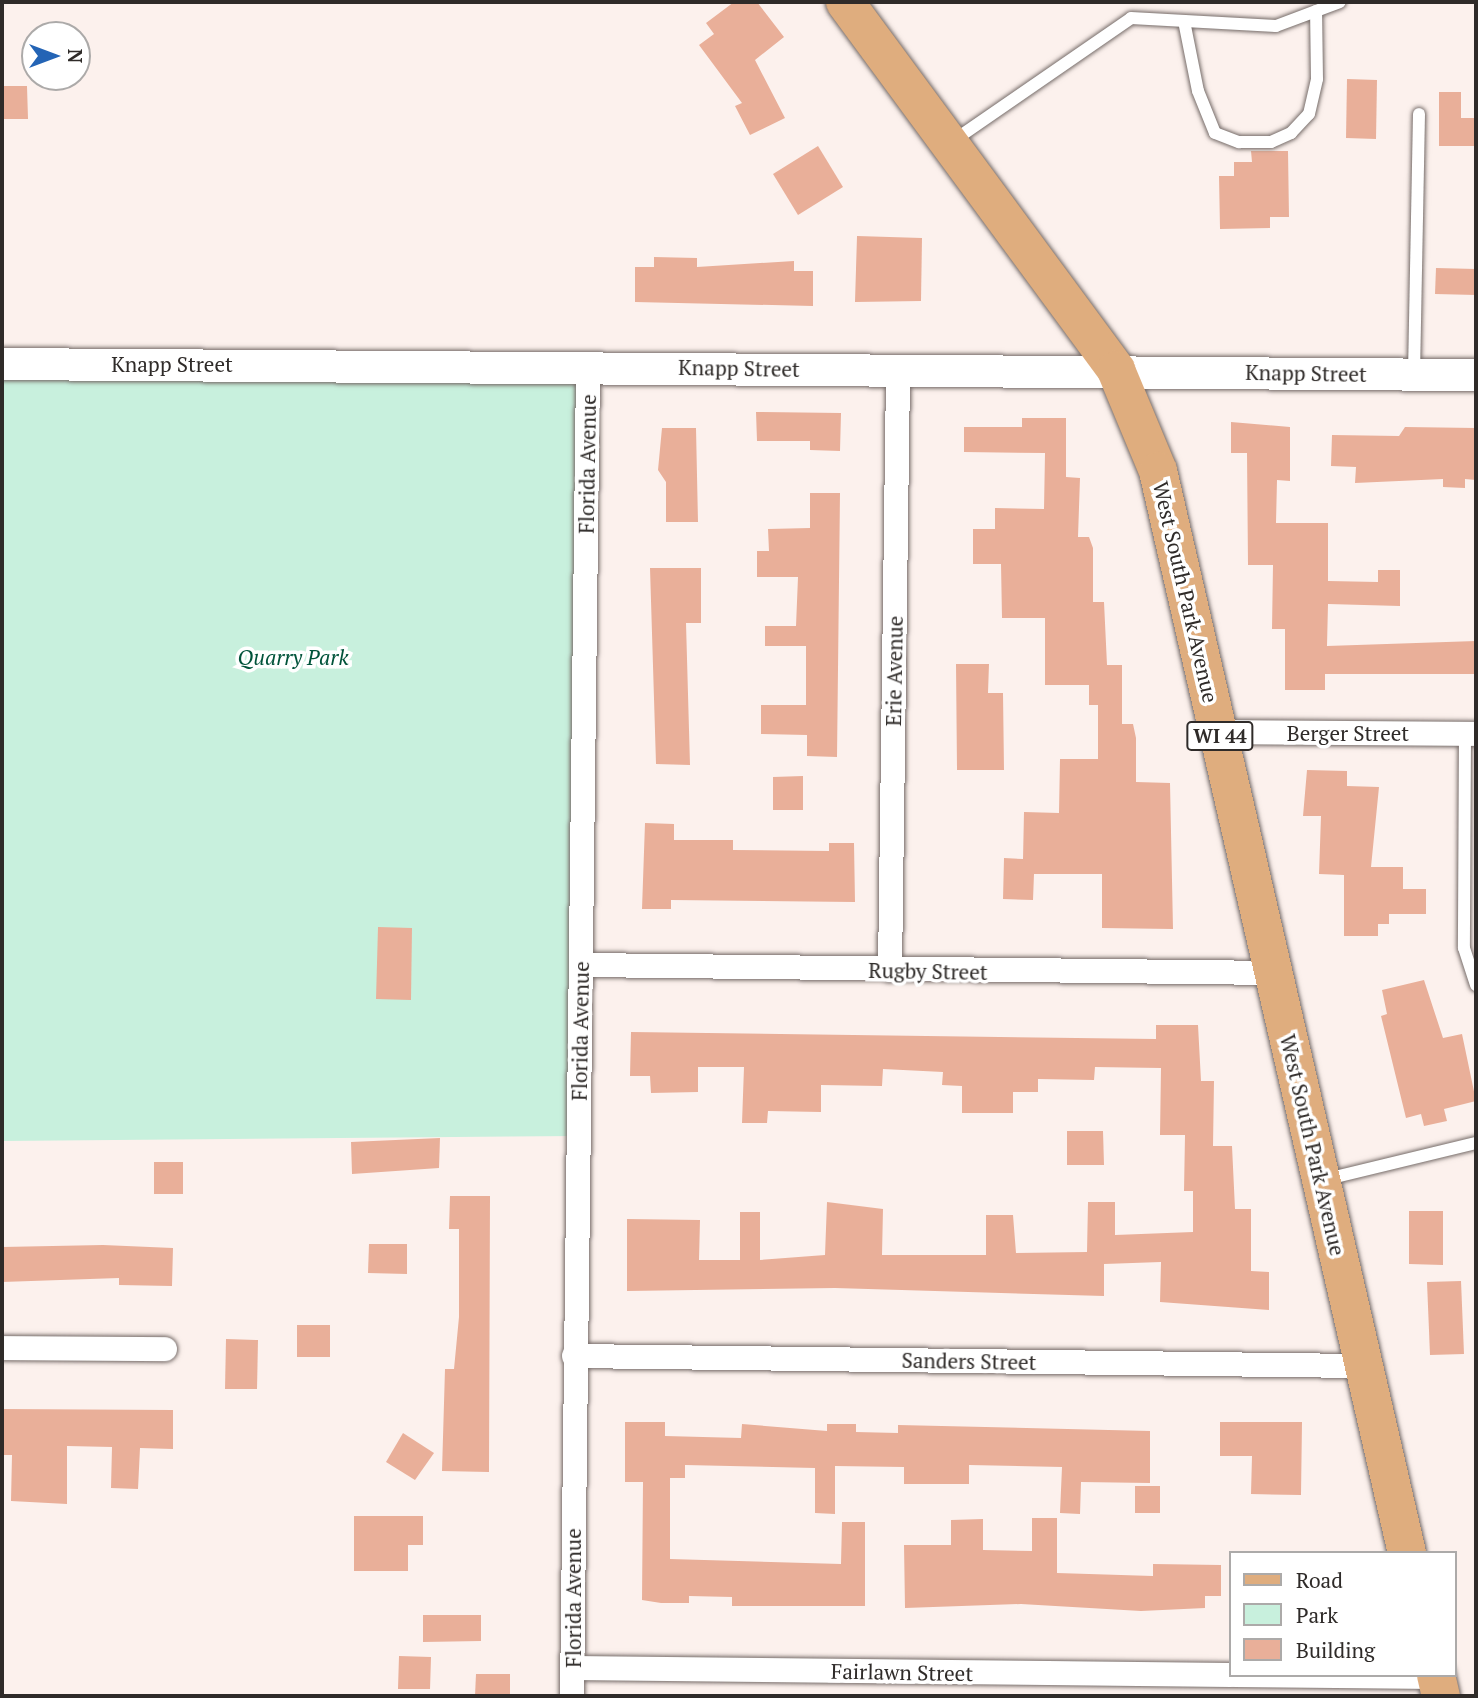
<!DOCTYPE html>
<style>
body{margin:0}
#map{position:relative;width:1478px;height:1698px;overflow:hidden;background:#fcf1ed;font-family:"PT Serif",serif}
div>[style]{position:absolute}
[style*='--x']{left:calc(var(--x)*1px);top:calc(var(--y)*1px);width:calc(var(--w)*1px);rotate:calc(var(--a)*1deg)}
.green>*{inset:0;background:#c8f0dd}
.building>*{inset:0;background:#e9af99}
.roads{filter:drop-shadow(0 0 2px #766c69) drop-shadow(0 0 2px #766c69)}
.service>*{height:12px;margin:-6px;padding:0 6px;transform-origin:6px;border-radius:6px;background:#fff}
.minor>*{height:24px;margin:-12px;padding:0 12px;transform-origin:12px;border-radius:12px;background:#fff}
.tertiary>*{height:32px;margin:-16px;padding:0 16px;transform-origin:16px;border-radius:16px;background:#fff}
.primary>*{height:38px;margin:-19px;padding:0 19px;transform-origin:19px;border-radius:19px;background:#dfad7e}
span{translate:-50% -50%;white-space:nowrap;text-align:center;line-height:1.15;-webkit-text-stroke:7px #fff;paint-order:stroke}
.shield-label span{padding:2px 5px;background:#fff;border:2px solid;border-radius:5px;-webkit-text-stroke-width:0}
.shield-label{font-size:19px;color:#2f2b29;font-weight:700}
.street-label{font-size:21px;color:#2f2b29}
.park-label{font-size:21px;color:#00533a;font-style:italic}
.frame{position:absolute;inset:0;border:4px solid #2f2b29;pointer-events:none}
.legend{position:absolute;left:1229px;top:1551px;width:228px;height:126px;box-sizing:border-box;background:#fff;border:2px solid #acaaa9;margin:0;padding:9px 12px;list-style:none;font-size:21px;color:#2f2b29}
.legend li{display:flex;align-items:center;gap:14px;height:35px}
.legend b{width:35px;border:2px solid #acaaa9}
.north{position:absolute;left:21px;top:21px;width:70px;height:70px;box-sizing:border-box;background:#fff;border:2px solid #acaaa9;border-radius:50%;rotate:90deg;font-size:19px;font-weight:700;line-height:28px;text-align:center;color:#2f2b29}
.north::after{content:'';display:block;margin:auto;width:24px;height:32px;background:#2464b5;clip-path:polygon(50% 0,100% 100%,50% 72%,0 100%)}
</style>
<div id="map">
<div class="green">
<div style="clip-path:polygon(2px 364px,588px 365px,578px 1136px,2px 1141px)"></div>
</div>
<div class="building">
<div style="clip-path:polygon(734px 2px,757px 2px,784px 37px,755px 60px,785px 118px,750px 135px,735px 106px,742px 103px,699px 45px,714px 34px,706px 23px)"></div>
<div style="clip-path:polygon(1347px 79px,1377px 80px,1376px 139px,1346px 138px)"></div>
<div style="clip-path:polygon(2px 86px,27px 86px,28px 119px,2px 119px)"></div>
<div style="clip-path:polygon(1439px 92px,1461px 92px,1461px 118px,1476px 118px,1476px 146px,1439px 146px)"></div>
<div style="clip-path:polygon(818px 146px,843px 187px,798px 215px,773px 174px)"></div>
<div style="clip-path:polygon(1251px 151px,1288px 151px,1289px 217px,1270px 217px,1270px 228px,1220px 229px,1219px 176px,1234px 176px,1234px 162px,1252px 162px)"></div>
<div style="clip-path:polygon(857px 236px,922px 238px,921px 301px,855px 302px)"></div>
<div style="clip-path:polygon(654px 257px,697px 258px,697px 267px,794px 261px,794px 271px,813px 271px,813px 306px,635px 302px,635px 267px,654px 267px)"></div>
<div style="clip-path:polygon(1436px 268px,1476px 269px,1476px 295px,1435px 294px)"></div>
<div style="clip-path:polygon(756px 412px,841px 413px,840px 451px,810px 450px,810px 441px,757px 441px)"></div>
<div style="clip-path:polygon(1022px 418px,1066px 418px,1066px 477px,1080px 478px,1078px 537px,1089px 537px,1093px 548px,1093px 602px,1104px 602px,1107px 665px,1122px 665px,1122px 724px,1133px 724px,1136px 738px,1136px 782px,1170px 783px,1173px 929px,1102px 928px,1102px 874px,1034px 874px,1033px 900px,1003px 899px,1004px 858px,1023px 859px,1024px 812px,1059px 813px,1060px 759px,1098px 759px,1098px 705px,1089px 705px,1089px 685px,1045px 685px,1045px 618px,1002px 618px,1001px 564px,973px 564px,973px 529px,995px 529px,995px 508px,1044px 509px,1045px 453px,964px 452px,964px 427px,1022px 427px)"></div>
<div style="clip-path:polygon(1231px 422px,1290px 427px,1290px 481px,1277px 480px,1276px 523px,1328px 523px,1328px 581px,1378px 582px,1378px 570px,1400px 570px,1400px 606px,1328px 604px,1327px 646px,1476px 641px,1476px 674px,1325px 674px,1325px 690px,1285px 690px,1285px 629px,1272px 629px,1273px 565px,1248px 565px,1247px 453px,1231px 453px)"></div>
<div style="clip-path:polygon(1405px 427px,1476px 428px,1476px 480px,1465px 479px,1465px 488px,1443px 487px,1443px 479px,1355px 483px,1356px 467px,1331px 466px,1332px 435px,1399px 436px)"></div>
<div style="clip-path:polygon(662px 428px,696px 428px,698px 522px,666px 522px,666px 482px,658px 470px)"></div>
<div style="clip-path:polygon(810px 493px,840px 493px,837px 757px,807px 756px,807px 735px,761px 734px,761px 705px,806px 705px,806px 646px,765px 646px,765px 626px,796px 626px,798px 577px,757px 577px,757px 551px,769px 551px,768px 529px,810px 528px)"></div>
<div style="clip-path:polygon(650px 568px,701px 568px,701px 623px,686px 623px,690px 765px,656px 764px)"></div>
<div style="clip-path:polygon(956px 664px,989px 664px,988px 693px,1003px 693px,1004px 770px,957px 770px)"></div>
<div style="clip-path:polygon(1307px 770px,1347px 771px,1347px 786px,1379px 787px,1371px 867px,1403px 867px,1403px 889px,1426px 889px,1426px 914px,1389px 914px,1389px 924px,1378px 924px,1378px 936px,1344px 936px,1344px 875px,1319px 874px,1321px 816px,1303px 816px)"></div>
<div style="clip-path:polygon(803px 776px,803px 810px,773px 810px,773px 777px)"></div>
<div style="clip-path:polygon(645px 823px,674px 824px,674px 840px,733px 840px,733px 850px,829px 851px,829px 843px,854px 843px,855px 902px,671px 900px,671px 909px,642px 909px)"></div>
<div style="clip-path:polygon(378px 927px,412px 928px,411px 1000px,376px 999px)"></div>
<div style="clip-path:polygon(1424px 980px,1443px 1038px,1462px 1034px,1476px 1101px,1444px 1109px,1447px 1121px,1424px 1126px,1421px 1114px,1406px 1118px,1381px 1016px,1387px 1014px,1382px 990px)"></div>
<div style="clip-path:polygon(1156px 1025px,1198px 1025px,1201px 1081px,1214px 1081px,1213px 1146px,1232px 1146px,1235px 1209px,1251px 1209px,1251px 1271px,1269px 1272px,1269px 1310px,1160px 1302px,1161px 1262px,1104px 1264px,1104px 1296px,835px 1288px,627px 1291px,627px 1219px,700px 1220px,699px 1260px,740px 1260px,740px 1212px,760px 1212px,760px 1260px,825px 1255px,827px 1202px,883px 1209px,882px 1255px,986px 1255px,986px 1215px,1013px 1215px,1016px 1253px,1087px 1252px,1088px 1202px,1115px 1202px,1115px 1235px,1193px 1232px,1193px 1191px,1184px 1191px,1185px 1135px,1160px 1135px,1161px 1068px,1095px 1067px,1094px 1080px,1038px 1079px,1038px 1092px,1013px 1092px,1013px 1113px,962px 1113px,962px 1086px,942px 1085px,943px 1072px,883px 1069px,882px 1086px,821px 1085px,821px 1112px,768px 1111px,767px 1123px,742px 1123px,744px 1067px,698px 1067px,698px 1092px,651px 1093px,650px 1076px,630px 1076px,631px 1032px,1156px 1039px)"></div>
<div style="clip-path:polygon(1067px 1131px,1103px 1131px,1104px 1165px,1067px 1165px)"></div>
<div style="clip-path:polygon(440px 1138px,439px 1168px,352px 1174px,351px 1142px)"></div>
<div style="clip-path:polygon(154px 1162px,183px 1162px,183px 1194px,154px 1194px)"></div>
<div style="clip-path:polygon(450px 1196px,490px 1196px,489px 1472px,442px 1471px,445px 1369px,454px 1369px,459px 1317px,459px 1229px,449px 1229px)"></div>
<div style="clip-path:polygon(1409px 1211px,1443px 1211px,1443px 1265px,1409px 1264px)"></div>
<div style="clip-path:polygon(369px 1244px,407px 1244px,407px 1274px,368px 1273px)"></div>
<div style="clip-path:polygon(103px 1245px,173px 1248px,172px 1286px,119px 1285px,119px 1278px,2px 1282px,2px 1247px)"></div>
<div style="clip-path:polygon(1461px 1281px,1464px 1354px,1430px 1355px,1427px 1282px)"></div>
<div style="clip-path:polygon(297px 1325px,330px 1325px,330px 1357px,297px 1357px)"></div>
<div style="clip-path:polygon(226px 1339px,258px 1340px,257px 1389px,225px 1389px)"></div>
<div style="clip-path:polygon(2px 1409px,173px 1410px,173px 1449px,140px 1448px,138px 1489px,111px 1488px,112px 1447px,67px 1446px,67px 1504px,11px 1501px,12px 1455px,2px 1455px)"></div>
<div style="clip-path:polygon(625px 1422px,665px 1422px,665px 1436px,741px 1438px,742px 1424px,827px 1431px,827px 1424px,856px 1424px,856px 1432px,898px 1433px,898px 1425px,1150px 1431px,1150px 1483px,1081px 1482px,1080px 1514px,1060px 1513px,1062px 1467px,969px 1465px,969px 1484px,904px 1484px,904px 1467px,835px 1466px,835px 1514px,815px 1513px,815px 1468px,685px 1465px,685px 1478px,670px 1478px,670px 1559px,841px 1564px,842px 1522px,865px 1522px,865px 1606px,732px 1606px,732px 1597px,689px 1596px,689px 1603px,661px 1603px,642px 1600px,643px 1482px,625px 1482px)"></div>
<div style="clip-path:polygon(1220px 1422px,1302px 1422px,1301px 1495px,1251px 1494px,1252px 1456px,1220px 1456px)"></div>
<div style="clip-path:polygon(403px 1433px,434px 1453px,415px 1480px,386px 1462px)"></div>
<div style="clip-path:polygon(1135px 1486px,1160px 1486px,1160px 1513px,1135px 1513px)"></div>
<div style="clip-path:polygon(354px 1516px,423px 1516px,423px 1545px,408px 1545px,408px 1571px,354px 1571px)"></div>
<div style="clip-path:polygon(1032px 1518px,1057px 1518px,1057px 1573px,1153px 1576px,1153px 1564px,1221px 1565px,1221px 1596px,1205px 1596px,1205px 1608px,1141px 1611px,1021px 1604px,905px 1608px,904px 1545px,951px 1545px,951px 1520px,983px 1519px,983px 1550px,1032px 1551px)"></div>
<div style="clip-path:polygon(423px 1615px,481px 1615px,481px 1641px,423px 1642px)"></div>
<div style="clip-path:polygon(399px 1656px,431px 1657px,430px 1689px,398px 1689px)"></div>
<div style="clip-path:polygon(476px 1674px,510px 1674px,510px 1696px,475px 1696px)"></div>
</div>
<div class="roads">
<div class="service">
<div style="--x:1184;--y:21;--w:71;--a:78.7"></div>
<div style="--x:1198;--y:91;--w:45;--a:68"></div>
<div style="--x:1215;--y:133;--w:26;--a:21"></div>
<div style="--x:1239;--y:142;--w:32;--a:0"></div>
<div style="--x:1271;--y:142;--w:22;--a:-24"></div>
<div style="--x:1291;--y:133;--w:26;--a:-47"></div>
<div style="--x:1309;--y:114;--w:36;--a:-77"></div>
<div style="--x:1317;--y:79;--w:68;--a:-90.8"></div>
<div style="--x:953;--y:141;--w:216;--a:-34.6"></div>
<div style="--x:1131;--y:18;--w:145;--a:3.2"></div>
<div style="--x:1276;--y:26;--w:68;--a:-20.6"></div>
<div style="--x:1414;--y:374;--w:260;--a:-88.9"></div>
<div style="--x:1465;--y:734;--w:214;--a:90.3"></div>
<div style="--x:1464;--y:948;--w:39;--a:72"></div>
<div style="--x:1323;--y:1180;--w:157;--a:-13.6"></div>
</div>
<div class="minor">
<div style="--x:1219;--y:732;--w:257;--a:0.4"></div>
<div style="--x:582;--y:965;--w:693;--a:0.66"></div>
<div style="--x:890;--y:970;--w:599;--a:-89.23"></div>
<div style="--x:2;--y:1348;--w:163;--a:0.4"></div>
<div style="--x:574;--y:1356;--w:790;--a:0.73"></div>
<div style="--x:572;--y:1668;--w:659;--a:0.61"></div>
<div style="--x:1235;--y:1675;--w:202;--a:0.6"></div>
<div style="--x:572;--y:1696;--w:1331;--a:-89.31"></div>
</div>
<div class="tertiary">
<div style="--x:2;--y:364;--w:1474;--a:0.43"></div>
</div>
<div class="primary">
<div style="--x:845;--y:2;--w:457;--a:53.6"></div>
<div style="--x:1116;--y:370;--w:109;--a:67.4"></div>
<div style="--x:1158;--y:471;--w:1110;--a:77.04"></div>
<div style="--x:1436;--y:1675;--w:22;--a:77"></div>
</div>
</div>
<div class="shield-label">
<span style="left:1220px;top:736px">WI 44</span>
</div>
<div class="street-label">
<span style="left:172px;top:364px">Knapp Street</span>
<span style="left:739px;top:368px;rotate:1deg">Knapp Street</span>
<span style="left:1306px;top:373px;rotate:1deg">Knapp Street</span>
<span style="left:587px;top:464px;rotate:-89deg">Florida Avenue</span>
<span style="left:1186px;top:592px;rotate:77deg">West South Park Avenue</span>
<span style="left:894px;top:671px;rotate:-89deg">Erie Avenue</span>
<span style="left:1348px;top:733px">Berger Street</span>
<span style="left:928px;top:971px;rotate:1deg">Rugby Street</span>
<span style="left:580px;top:1031px;rotate:-89deg">Florida Avenue</span>
<span style="left:1313px;top:1145px;rotate:77deg">West South Park Avenue</span>
<span style="left:969px;top:1361px;rotate:1deg">Sanders Street</span>
<span style="left:573px;top:1598px;rotate:-90deg">Florida Avenue</span>
<span style="left:902px;top:1672px;rotate:1deg">Fairlawn Street</span>
</div>
<div class="park-label">
<span style="left:293px;top:657px">Quarry Park</span>
</div>
<div class="frame"></div>
<ul class="legend">
<li><b style="height:9px;background:#dfad7e"></b>Road</li>
<li><b style="height:19px;background:#c8f0dd"></b>Park</li>
<li><b style="height:19px;background:#e9af99"></b>Building</li>
</ul>
<div class="north">N</div>
</div>
